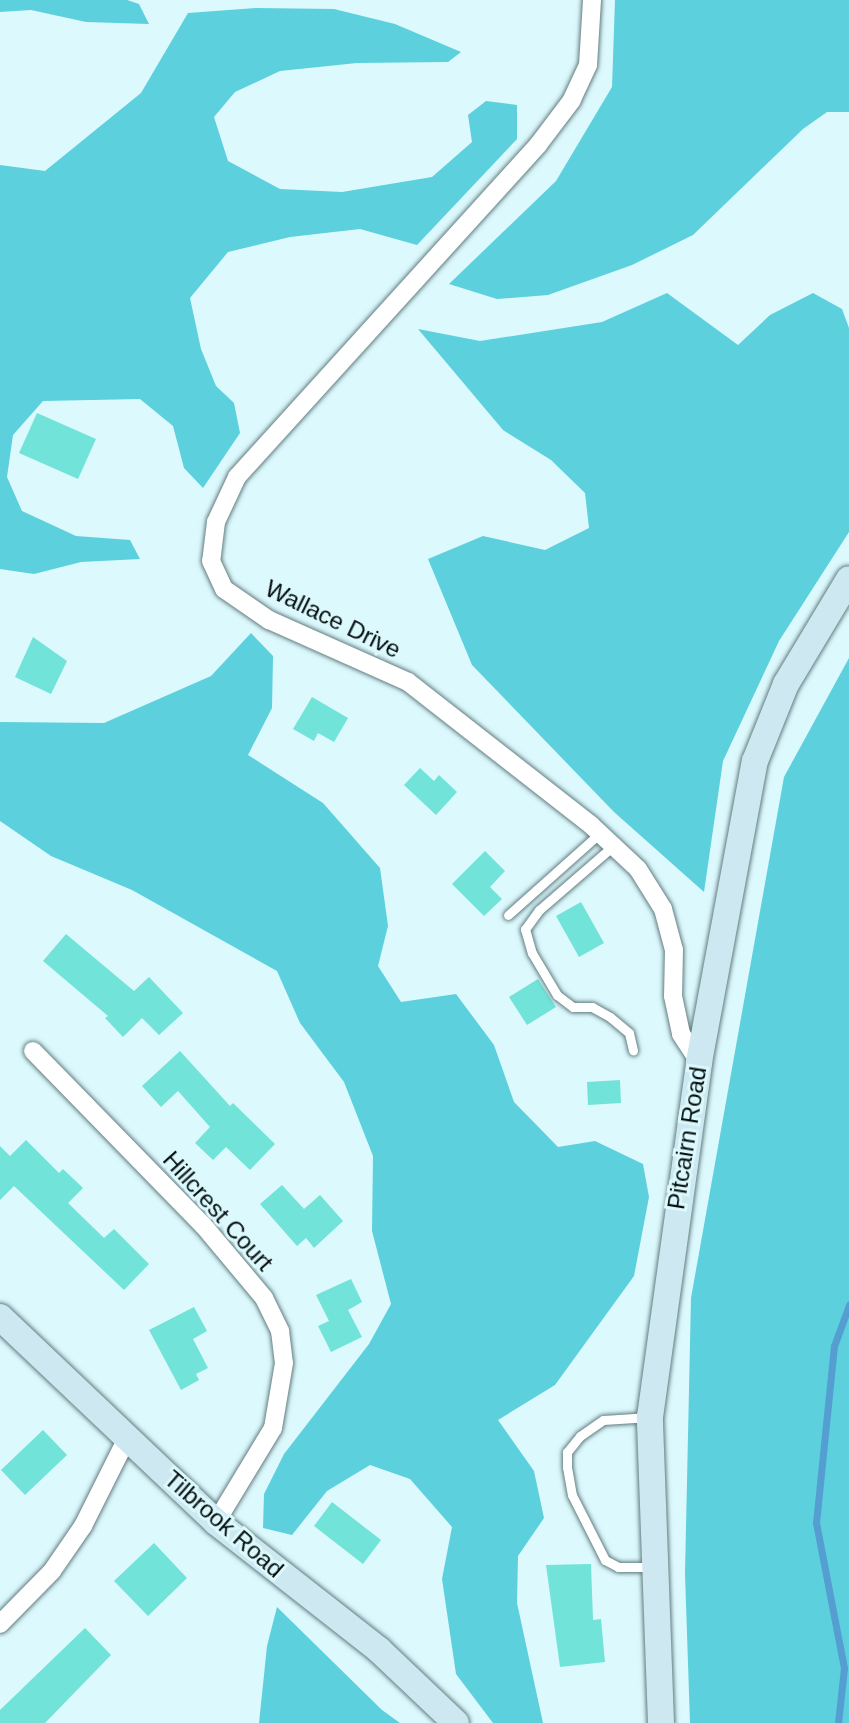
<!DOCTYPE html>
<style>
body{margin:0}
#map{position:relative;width:849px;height:1723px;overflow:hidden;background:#dcf9fd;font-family:Helvetica,sans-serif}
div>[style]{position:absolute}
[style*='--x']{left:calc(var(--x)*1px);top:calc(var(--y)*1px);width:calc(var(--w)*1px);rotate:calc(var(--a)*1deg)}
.forest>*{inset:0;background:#5cd0dd}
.stream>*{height:7px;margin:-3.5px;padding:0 3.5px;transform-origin:3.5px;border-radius:3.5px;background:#549ed1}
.building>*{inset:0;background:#71e3d8}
.roads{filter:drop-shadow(0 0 2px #627d80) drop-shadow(0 0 2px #627d80)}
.lane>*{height:9px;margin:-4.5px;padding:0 4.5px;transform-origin:4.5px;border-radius:4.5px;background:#fff}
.street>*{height:18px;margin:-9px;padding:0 9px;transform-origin:9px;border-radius:9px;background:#fff}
.secondary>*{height:26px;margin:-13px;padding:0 13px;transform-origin:13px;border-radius:13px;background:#cde8f1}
span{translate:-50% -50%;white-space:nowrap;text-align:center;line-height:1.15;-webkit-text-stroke:6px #dcf9fd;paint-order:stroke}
.street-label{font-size:24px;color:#050e0f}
</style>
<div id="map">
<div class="forest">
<div style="clip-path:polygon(0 0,127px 0,139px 4px,149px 24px,86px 22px,31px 10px,0 12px)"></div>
<div style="clip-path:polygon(615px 0,849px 0,849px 112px,827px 112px,803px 129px,693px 235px,632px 265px,548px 295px,497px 299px,449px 284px,556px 181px,612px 87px)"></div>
<div style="clip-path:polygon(256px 8px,334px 9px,395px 24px,461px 52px,448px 62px,357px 63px,280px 71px,235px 92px,214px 117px,228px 161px,280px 189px,342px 192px,432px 177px,472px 142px,468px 115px,486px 101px,517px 105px,517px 139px,417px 245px,360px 229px,290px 237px,228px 252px,190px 298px,201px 349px,216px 386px,234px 403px,240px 433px,203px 488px,184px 468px,173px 426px,140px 399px,43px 401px,13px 435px,7px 477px,22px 511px,76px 536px,130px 540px,140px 559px,81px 562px,34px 574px,0 569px,0 165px,45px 171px,141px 93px,188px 13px)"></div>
<div style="clip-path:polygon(667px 293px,738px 345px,770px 315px,813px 293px,842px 309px,849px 328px,849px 532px,779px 641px,723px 761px,704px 892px,614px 812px,472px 665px,428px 559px,483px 536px,545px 550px,589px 528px,585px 493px,551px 460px,503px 430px,418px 329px,480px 341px,602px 322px)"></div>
<div style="clip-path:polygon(251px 633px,273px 656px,272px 708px,248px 755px,323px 803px,380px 868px,388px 926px,378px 966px,401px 1002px,456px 994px,494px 1045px,514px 1102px,558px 1147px,595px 1141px,643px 1164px,649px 1197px,634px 1276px,555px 1385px,498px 1420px,534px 1471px,544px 1518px,518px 1556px,517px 1603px,543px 1723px,493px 1723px,456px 1674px,442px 1579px,452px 1527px,410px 1479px,370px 1465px,327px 1491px,292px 1535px,263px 1528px,264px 1494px,284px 1454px,369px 1344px,391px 1304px,372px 1231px,373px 1156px,344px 1082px,300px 1023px,277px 971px,132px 890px,51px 856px,0 821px,0 722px,104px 723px,211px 676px)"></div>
<div style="clip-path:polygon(849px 658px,849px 1723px,690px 1723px,685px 1574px,691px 1298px,784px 777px)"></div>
<div style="clip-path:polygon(277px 1607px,382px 1710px,400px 1723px,259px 1723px,267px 1646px)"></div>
</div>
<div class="stream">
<div style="--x:838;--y:1723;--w:55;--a:-83.8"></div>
<div style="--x:844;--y:1668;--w:148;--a:-100.9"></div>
<div style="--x:816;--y:1523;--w:178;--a:-84.2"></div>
<div style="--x:834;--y:1346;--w:44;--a:-69.9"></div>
</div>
<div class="building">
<div style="clip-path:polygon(37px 413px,96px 439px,78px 479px,19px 453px)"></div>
<div style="clip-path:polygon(33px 637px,67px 661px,51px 694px,15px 677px)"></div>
<div style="clip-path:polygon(312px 697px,348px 718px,334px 742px,318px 733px,314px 741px,293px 729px)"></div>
<div style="clip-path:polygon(420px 768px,434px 781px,439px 775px,457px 792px,436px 815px,404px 785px)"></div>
<div style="clip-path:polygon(485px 851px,505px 871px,490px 887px,502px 899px,484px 916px,452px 884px)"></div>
<div style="clip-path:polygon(581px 902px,604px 943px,579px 957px,556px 916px)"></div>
<div style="clip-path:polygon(66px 934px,134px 991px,149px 977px,183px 1013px,159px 1035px,142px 1018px,123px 1037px,105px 1018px,108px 1016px,43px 961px)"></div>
<div style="clip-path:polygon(538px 979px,556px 1007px,527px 1025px,509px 997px)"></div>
<div style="clip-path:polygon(180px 1051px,230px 1106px,233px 1103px,275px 1144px,250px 1170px,226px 1147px,213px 1160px,195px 1143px,210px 1127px,178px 1091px,161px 1107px,142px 1086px)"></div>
<div style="clip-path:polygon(620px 1080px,621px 1103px,588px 1105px,587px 1082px)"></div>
<div style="clip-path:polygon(26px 1140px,59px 1173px,63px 1169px,83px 1188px,68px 1203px,104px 1238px,114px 1229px,149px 1264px,124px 1290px,14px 1186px,0 1200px,0 1146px,10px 1156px)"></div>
<div style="clip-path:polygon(282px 1185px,304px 1209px,320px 1195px,343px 1221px,314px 1248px,306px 1238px,297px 1246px,260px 1204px)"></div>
<div style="clip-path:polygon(351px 1279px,362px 1302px,348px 1310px,362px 1337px,331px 1352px,318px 1326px,329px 1321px,316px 1295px)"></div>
<div style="clip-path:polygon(194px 1307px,207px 1331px,193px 1339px,208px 1368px,196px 1374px,199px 1380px,181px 1390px,149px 1330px)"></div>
<div style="clip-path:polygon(43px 1430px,67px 1455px,25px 1495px,1px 1470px)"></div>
<div style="clip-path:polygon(332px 1502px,381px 1540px,363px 1564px,314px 1526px)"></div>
<div style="clip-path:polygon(154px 1543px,187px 1578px,148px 1616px,114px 1581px)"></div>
<div style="clip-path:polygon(591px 1564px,593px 1620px,601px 1619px,605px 1662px,560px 1667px,546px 1565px)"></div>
<div style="clip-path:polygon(85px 1628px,111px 1655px,45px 1723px,0 1723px,0 1710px)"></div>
</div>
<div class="roads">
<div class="lane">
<div style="--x:613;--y:846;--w:98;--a:139.1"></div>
<div style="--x:539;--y:910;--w:24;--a:126"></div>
<div style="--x:525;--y:929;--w:25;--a:74"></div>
<div style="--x:532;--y:953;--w:49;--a:59.2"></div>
<div style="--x:557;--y:995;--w:20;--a:37"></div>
<div style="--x:573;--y:1007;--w:19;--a:0"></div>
<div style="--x:592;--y:1007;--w:21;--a:29"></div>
<div style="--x:610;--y:1017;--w:25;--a:40"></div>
<div style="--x:629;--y:1033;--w:18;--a:77"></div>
<div style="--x:508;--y:915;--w:123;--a:-41.7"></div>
<div style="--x:650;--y:1417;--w:47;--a:176.3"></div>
<div style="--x:603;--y:1420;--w:28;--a:145"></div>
<div style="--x:580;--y:1436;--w:21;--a:129"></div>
<div style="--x:567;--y:1452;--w:15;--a:90"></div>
<div style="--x:567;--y:1467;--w:28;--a:80"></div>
<div style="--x:572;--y:1495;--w:73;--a:63.1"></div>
<div style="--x:605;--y:1560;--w:15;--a:28"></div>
<div style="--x:618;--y:1567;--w:35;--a:0"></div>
</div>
<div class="street">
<div style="--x:592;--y:0;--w:65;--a:93.5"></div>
<div style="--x:588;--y:65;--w:38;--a:115"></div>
<div style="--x:572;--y:100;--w:56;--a:127.1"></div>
<div style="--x:538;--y:145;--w:448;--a:132.2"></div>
<div style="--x:237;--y:477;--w:50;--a:115"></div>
<div style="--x:216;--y:522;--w:39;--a:97"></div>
<div style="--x:211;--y:561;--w:31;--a:65"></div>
<div style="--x:224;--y:589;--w:55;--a:34.6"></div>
<div style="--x:269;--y:620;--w:152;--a:24"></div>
<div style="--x:408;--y:682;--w:232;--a:38"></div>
<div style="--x:591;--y:825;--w:64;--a:43.1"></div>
<div style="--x:638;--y:869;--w:47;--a:58"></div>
<div style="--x:663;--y:909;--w:42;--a:75"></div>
<div style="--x:674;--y:950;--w:46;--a:91.2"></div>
<div style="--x:673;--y:996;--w:39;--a:78"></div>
<div style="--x:681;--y:1034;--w:33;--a:57"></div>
<div style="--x:33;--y:1051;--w:243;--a:45.7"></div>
<div style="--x:203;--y:1225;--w:95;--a:50.1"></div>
<div style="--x:264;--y:1298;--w:37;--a:64"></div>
<div style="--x:280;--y:1331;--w:32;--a:83"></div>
<div style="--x:284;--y:1363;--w:66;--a:99.6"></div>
<div style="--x:273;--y:1428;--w:110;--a:121.2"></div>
<div style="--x:0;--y:1624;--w:74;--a:-45.5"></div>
<div style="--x:52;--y:1571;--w:55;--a:-55.4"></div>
<div style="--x:83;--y:1526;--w:98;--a:-63.4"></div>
</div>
<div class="secondary">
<div style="--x:0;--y:1317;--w:298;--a:43.5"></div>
<div style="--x:216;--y:1522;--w:207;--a:38.1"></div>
<div style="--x:379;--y:1650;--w:106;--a:43.5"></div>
<div style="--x:661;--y:1723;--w:306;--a:-92.1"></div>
<div style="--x:650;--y:1417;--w:358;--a:-82.1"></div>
<div style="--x:699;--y:1062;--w:306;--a:-79.5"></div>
<div style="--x:755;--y:761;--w:83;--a:-68.1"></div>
<div style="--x:786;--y:684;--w:122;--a:-59"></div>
</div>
</div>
<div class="street-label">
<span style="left:333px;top:619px;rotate:26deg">Wallace Drive</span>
<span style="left:687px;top:1138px;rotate:-81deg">Pitcairn Road</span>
<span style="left:218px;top:1211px;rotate:48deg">Hillcrest Court</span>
<span style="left:224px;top:1524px;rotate:41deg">Tilbrook Road</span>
</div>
</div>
